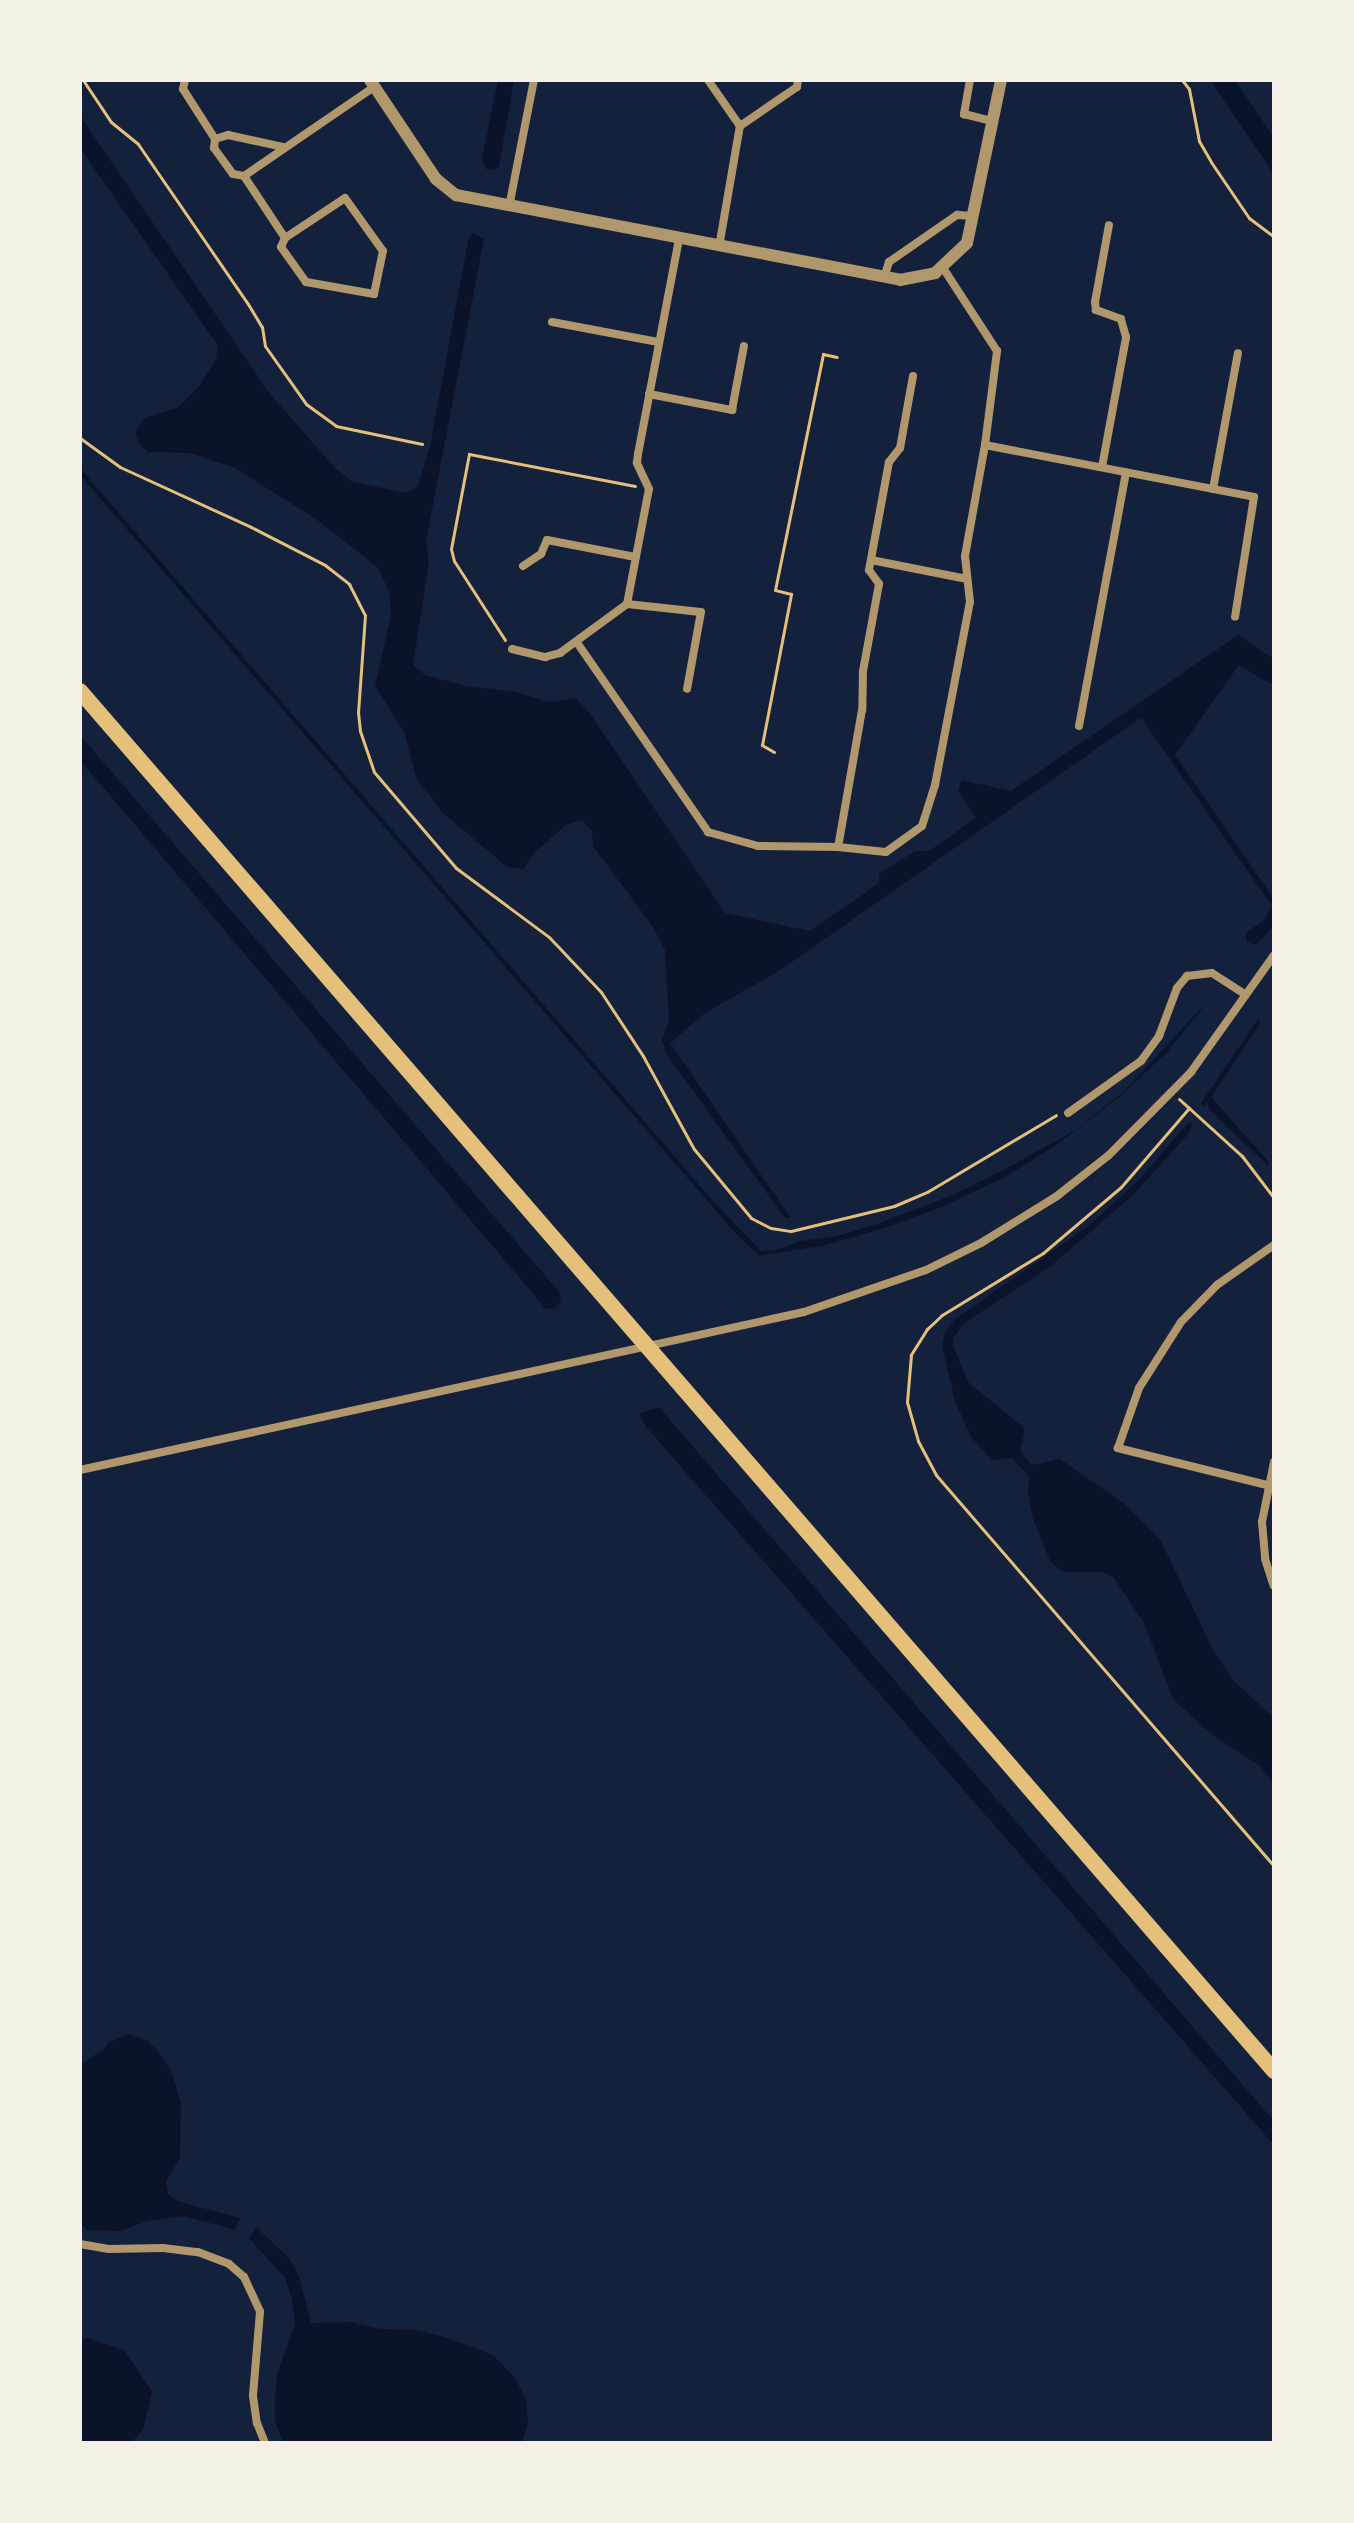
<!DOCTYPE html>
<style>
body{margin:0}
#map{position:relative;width:1354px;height:2523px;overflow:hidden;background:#14213d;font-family:"Archivo Narrow",sans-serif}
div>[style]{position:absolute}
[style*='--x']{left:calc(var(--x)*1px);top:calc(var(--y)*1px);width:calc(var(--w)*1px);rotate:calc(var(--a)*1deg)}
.water>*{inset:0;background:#0b132b}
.path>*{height:3px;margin:-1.5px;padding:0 1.5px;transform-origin:1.5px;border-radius:1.5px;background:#e5c07b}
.minor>*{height:8px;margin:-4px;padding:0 4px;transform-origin:4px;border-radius:4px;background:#b1986c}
.tertiary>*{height:12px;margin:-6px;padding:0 6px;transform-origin:6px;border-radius:6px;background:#b1986c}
.trunk>*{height:16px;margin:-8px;padding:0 8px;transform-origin:8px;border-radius:8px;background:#e5c07b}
span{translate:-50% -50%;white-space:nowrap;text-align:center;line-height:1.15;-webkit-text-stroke:6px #f6f1e7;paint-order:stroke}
.frame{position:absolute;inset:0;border:82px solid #f6f1e7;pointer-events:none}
</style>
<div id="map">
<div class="water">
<div style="clip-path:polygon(498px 80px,514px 80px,499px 167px,493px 170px,486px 169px,482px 159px)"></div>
<div style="clip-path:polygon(1210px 80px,1235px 80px,1274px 138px,1274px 174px)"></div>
<div style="clip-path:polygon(80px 116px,270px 394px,335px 468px,353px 482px,406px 493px,418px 486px,430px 446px,469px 236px,474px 233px,484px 239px,426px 541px,429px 562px,413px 665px,425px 675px,466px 686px,516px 692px,549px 702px,576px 698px,591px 715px,725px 913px,810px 931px,879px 883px,879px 874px,915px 851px,929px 851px,976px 818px,958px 790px,962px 780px,1011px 791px,1238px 635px,1274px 659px,1274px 686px,1239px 665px,1175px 755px,1274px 899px,1274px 926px,1256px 945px,1247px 942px,1246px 933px,1264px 920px,1272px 906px,1142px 719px,1139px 719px,779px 971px,705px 1013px,670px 1043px,791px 1218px,785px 1218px,667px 1055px,662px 1041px,669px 1020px,665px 950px,653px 927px,593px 846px,592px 831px,582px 820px,566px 825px,533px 854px,523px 869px,507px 867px,444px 814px,417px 780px,404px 732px,375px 686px,391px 614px,389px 591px,378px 568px,316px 519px,235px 468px,189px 453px,148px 452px,139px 444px,135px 432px,140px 424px,146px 417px,177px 408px,199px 386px,216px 359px,218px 346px,80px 148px)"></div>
<div style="clip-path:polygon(80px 468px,714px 1202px,761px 1251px,776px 1250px,801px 1241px,837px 1236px,874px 1225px,953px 1195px,1009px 1167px,1074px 1131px,1122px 1093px,1209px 1000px,1168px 1051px,1119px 1097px,1058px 1144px,1005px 1177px,944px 1206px,885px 1228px,826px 1245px,759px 1256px,736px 1234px,80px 475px)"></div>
<div style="clip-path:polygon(80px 735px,560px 1293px,561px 1301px,555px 1308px,546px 1309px,80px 760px)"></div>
<div style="clip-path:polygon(1258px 1019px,1261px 1022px,1211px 1097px,1269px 1162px,1268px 1166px,1210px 1110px,1206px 1101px,1204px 1107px,1201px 1103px)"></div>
<div style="clip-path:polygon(1188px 1123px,1192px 1125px,1189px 1133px,1133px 1195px,1051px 1266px,963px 1324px,954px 1337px,953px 1346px,969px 1383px,1022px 1426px,1025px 1431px,1020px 1451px,1026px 1459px,1032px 1465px,1060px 1459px,1125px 1504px,1160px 1539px,1212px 1648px,1234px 1681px,1274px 1718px,1274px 1784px,1260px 1766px,1212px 1735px,1173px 1699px,1144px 1623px,1113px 1577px,1102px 1572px,1063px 1572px,1050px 1561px,1033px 1519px,1028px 1493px,1029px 1476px,1012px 1458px,992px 1460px,971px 1437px,955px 1401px,942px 1346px,945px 1332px,955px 1319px,1087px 1227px,1138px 1181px)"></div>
<div style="clip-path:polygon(659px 1407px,1274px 2121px,1274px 2145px,647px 1428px,639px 1414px)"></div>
<div style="clip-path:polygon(128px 2034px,147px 2040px,159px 2052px,172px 2073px,181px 2103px,180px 2158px,166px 2181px,168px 2194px,177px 2201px,240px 2218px,235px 2230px,184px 2216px,147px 2221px,121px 2231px,89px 2230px,80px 2225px,80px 2065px,104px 2049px,109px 2042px)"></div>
<div style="clip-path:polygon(256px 2227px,290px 2259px,299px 2276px,311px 2323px,351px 2322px,380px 2329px,416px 2330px,448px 2338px,493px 2355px,515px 2378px,526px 2399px,528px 2424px,522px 2443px,283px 2443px,275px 2421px,275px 2397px,277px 2374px,295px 2324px,292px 2299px,285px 2278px,249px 2238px)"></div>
<div style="clip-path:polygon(88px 2338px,124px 2350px,152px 2392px,143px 2430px,131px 2443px,80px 2443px,80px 2340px)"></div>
</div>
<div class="path">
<div style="--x:83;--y:80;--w:50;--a:56.3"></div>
<div style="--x:111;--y:122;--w:35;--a:39"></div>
<div style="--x:138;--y:144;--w:194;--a:55.5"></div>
<div style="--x:248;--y:304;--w:27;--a:59"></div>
<div style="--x:262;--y:327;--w:19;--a:81"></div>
<div style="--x:265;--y:346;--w:71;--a:54.7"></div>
<div style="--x:306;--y:404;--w:37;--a:36"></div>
<div style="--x:336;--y:426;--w:88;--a:11.8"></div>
<div style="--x:1182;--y:80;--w:11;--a:52"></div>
<div style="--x:1189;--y:89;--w:53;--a:79.1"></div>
<div style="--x:1199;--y:141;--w:24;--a:60"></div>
<div style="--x:1211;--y:162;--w:68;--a:55.8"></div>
<div style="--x:1249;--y:218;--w:31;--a:37"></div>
<div style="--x:80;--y:438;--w:49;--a:35.9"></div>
<div style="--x:120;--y:467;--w:144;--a:24.6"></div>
<div style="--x:251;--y:527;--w:83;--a:27.2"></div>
<div style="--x:325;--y:565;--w:31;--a:38"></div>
<div style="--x:349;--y:584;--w:35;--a:63"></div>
<div style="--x:365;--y:615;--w:97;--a:94.1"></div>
<div style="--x:358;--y:712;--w:19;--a:84"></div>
<div style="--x:360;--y:731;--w:43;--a:71.1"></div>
<div style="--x:374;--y:772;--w:126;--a:49.5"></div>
<div style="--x:456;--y:868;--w:116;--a:36.6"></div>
<div style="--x:549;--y:937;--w:76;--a:46.6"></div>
<div style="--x:601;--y:992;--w:77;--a:56.7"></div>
<div style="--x:643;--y:1056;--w:106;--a:61.3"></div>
<div style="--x:694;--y:1149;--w:89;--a:50.4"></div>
<div style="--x:751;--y:1218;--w:22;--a:27"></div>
<div style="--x:771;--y:1228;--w:20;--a:9"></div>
<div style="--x:791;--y:1231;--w:106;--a:-13.6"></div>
<div style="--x:894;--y:1206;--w:36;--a:-23"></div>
<div style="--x:927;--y:1192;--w:150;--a:-30.8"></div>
<div style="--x:505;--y:640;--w:94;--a:-122.8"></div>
<div style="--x:454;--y:561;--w:12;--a:-104"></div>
<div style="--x:451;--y:549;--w:97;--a:-79.3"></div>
<div style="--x:469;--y:454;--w:169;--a:10.9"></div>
<div style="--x:774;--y:752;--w:14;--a:-150"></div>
<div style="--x:762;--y:745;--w:154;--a:-79.1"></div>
<div style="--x:791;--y:594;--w:16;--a:-166"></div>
<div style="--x:775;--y:590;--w:241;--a:-78.5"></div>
<div style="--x:823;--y:354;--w:14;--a:12"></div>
<div style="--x:1179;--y:1099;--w:13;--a:42"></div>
<div style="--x:1189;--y:1108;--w:104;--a:130.7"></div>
<div style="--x:1121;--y:1187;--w:102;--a:139.8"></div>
<div style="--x:1043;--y:1253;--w:119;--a:148.5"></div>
<div style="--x:942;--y:1315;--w:21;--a:137"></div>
<div style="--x:927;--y:1329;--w:31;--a:122"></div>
<div style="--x:911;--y:1355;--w:47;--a:94.9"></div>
<div style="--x:907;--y:1402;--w:41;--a:74.2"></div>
<div style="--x:918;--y:1441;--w:38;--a:62"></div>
<div style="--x:936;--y:1475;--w:517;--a:49.16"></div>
<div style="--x:1189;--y:1108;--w:72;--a:42.2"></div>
<div style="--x:1242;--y:1156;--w:53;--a:52.7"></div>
</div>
<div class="minor">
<div style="--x:185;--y:80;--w:9;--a:103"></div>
<div style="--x:183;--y:89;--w:59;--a:57.4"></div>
<div style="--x:215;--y:139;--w:9;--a:96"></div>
<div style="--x:214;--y:148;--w:32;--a:54"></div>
<div style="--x:233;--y:174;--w:11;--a:10"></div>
<div style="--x:244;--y:176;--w:74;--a:56.5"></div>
<div style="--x:708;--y:80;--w:56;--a:55.2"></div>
<div style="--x:970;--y:80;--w:35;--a:100"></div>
<div style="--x:964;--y:114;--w:30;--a:14"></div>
<div style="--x:215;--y:139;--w:14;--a:-17"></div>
<div style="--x:228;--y:135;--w:56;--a:12.3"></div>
<div style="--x:244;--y:176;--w:158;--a:-34.4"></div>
<div style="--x:345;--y:198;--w:65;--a:54.4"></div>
<div style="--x:383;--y:251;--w:44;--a:101.8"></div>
<div style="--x:374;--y:294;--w:69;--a:-170"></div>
<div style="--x:306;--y:282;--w:43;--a:-125.5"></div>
<div style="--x:281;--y:247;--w:10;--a:-66"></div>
<div style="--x:285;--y:238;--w:72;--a:-33.7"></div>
<div style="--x:509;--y:207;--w:129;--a:-78.9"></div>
<div style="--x:719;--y:247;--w:123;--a:-80.2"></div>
<div style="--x:740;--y:126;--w:69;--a:-34.4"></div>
<div style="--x:797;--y:87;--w:7;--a:-82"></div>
<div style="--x:884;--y:278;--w:17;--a:-73"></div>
<div style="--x:889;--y:262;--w:83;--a:-34.7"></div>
<div style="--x:957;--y:215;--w:17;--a:3"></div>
<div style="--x:552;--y:322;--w:108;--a:10.7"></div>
<div style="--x:913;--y:376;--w:73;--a:100.2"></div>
<div style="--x:900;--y:448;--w:18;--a:128"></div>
<div style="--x:889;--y:462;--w:110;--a:100.5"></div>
<div style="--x:869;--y:570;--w:17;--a:54"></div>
<div style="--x:879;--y:584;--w:88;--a:100.4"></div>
<div style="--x:863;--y:671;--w:39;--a:91"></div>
<div style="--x:862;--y:710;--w:139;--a:99.9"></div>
<div style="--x:838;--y:847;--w:48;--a:5.9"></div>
<div style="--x:886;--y:852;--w:44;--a:-35.8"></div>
<div style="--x:922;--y:826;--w:43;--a:-72.4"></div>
<div style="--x:935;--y:785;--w:186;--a:-79.2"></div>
<div style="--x:970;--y:602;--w:46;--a:-96.2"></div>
<div style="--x:965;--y:556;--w:113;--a:-79.8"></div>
<div style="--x:985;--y:445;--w:95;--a:-82.7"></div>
<div style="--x:997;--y:351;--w:99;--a:-123"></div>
<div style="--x:649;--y:394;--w:85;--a:10.9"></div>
<div style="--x:732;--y:410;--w:65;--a:-79.4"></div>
<div style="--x:985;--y:445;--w:274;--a:10.9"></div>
<div style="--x:1254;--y:497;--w:121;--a:99"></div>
<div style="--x:1102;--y:467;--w:132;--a:-79.5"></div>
<div style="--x:1126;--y:337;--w:19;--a:-106"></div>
<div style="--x:1121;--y:319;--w:27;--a:-160"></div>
<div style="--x:1096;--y:310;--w:8;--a:-97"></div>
<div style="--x:1095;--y:302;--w:78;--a:-79.7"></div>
<div style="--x:1213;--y:489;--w:138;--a:-79.6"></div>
<div style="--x:871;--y:560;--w:98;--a:11.2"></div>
<div style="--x:523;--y:566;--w:22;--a:-34"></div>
<div style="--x:541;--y:554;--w:15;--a:-67"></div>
<div style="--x:547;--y:540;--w:90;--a:10.9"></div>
<div style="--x:627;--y:604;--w:74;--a:6.2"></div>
<div style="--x:701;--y:612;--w:78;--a:100.3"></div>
<div style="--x:578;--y:644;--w:229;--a:55.3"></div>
<div style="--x:708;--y:832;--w:52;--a:15.6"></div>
<div style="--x:758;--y:846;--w:80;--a:0.7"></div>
<div style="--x:512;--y:649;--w:34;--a:14"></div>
<div style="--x:545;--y:657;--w:16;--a:-15"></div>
<div style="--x:560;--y:653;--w:83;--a:-36.2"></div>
<div style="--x:627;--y:604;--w:117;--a:-79.2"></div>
<div style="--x:649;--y:489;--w:29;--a:-115"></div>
<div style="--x:637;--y:463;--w:9;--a:-84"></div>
<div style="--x:638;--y:454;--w:219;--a:-79.2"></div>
<div style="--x:1079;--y:726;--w:258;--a:-79.5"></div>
<div style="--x:1068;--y:1113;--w:90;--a:-35.5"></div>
<div style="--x:1141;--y:1061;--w:31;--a:-54"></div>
<div style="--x:1159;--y:1036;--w:51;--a:-69.4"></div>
<div style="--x:1177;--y:988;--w:16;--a:-50"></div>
<div style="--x:1187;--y:976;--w:25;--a:-7"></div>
<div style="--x:1212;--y:973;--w:40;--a:32.9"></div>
<div style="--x:1274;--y:1462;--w:61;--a:101.3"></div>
<div style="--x:1262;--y:1522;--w:37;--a:85"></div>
<div style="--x:1265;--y:1559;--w:28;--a:72"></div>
<div style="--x:80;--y:1470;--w:741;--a:-12.31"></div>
<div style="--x:804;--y:1312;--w:129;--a:-19"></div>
<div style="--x:926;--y:1270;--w:61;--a:-26.1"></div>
<div style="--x:981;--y:1243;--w:89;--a:-31.7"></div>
<div style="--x:1057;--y:1196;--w:66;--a:-38.3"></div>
<div style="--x:1109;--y:1155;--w:117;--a:-45.3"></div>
<div style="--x:1191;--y:1072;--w:143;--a:-54.6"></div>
<div style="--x:1267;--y:1485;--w:154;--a:-166.1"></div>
<div style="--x:1118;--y:1448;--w:64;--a:-70.7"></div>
<div style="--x:1139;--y:1388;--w:78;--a:-57.5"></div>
<div style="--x:1181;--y:1322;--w:52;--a:-45.8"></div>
<div style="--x:1217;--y:1285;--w:70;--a:-35.1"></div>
<div style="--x:80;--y:2244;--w:29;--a:10"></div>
<div style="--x:109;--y:2249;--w:54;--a:-1.1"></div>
<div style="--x:163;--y:2248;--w:35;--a:7"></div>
<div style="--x:198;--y:2252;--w:33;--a:21"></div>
<div style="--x:229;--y:2264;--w:20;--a:41"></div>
<div style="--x:244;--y:2277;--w:38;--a:65"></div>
<div style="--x:260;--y:2312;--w:84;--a:94.8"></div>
<div style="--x:253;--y:2396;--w:27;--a:82"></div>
<div style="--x:257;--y:2423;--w:22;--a:68"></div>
</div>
<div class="tertiary">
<div style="--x:370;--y:80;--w:119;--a:56.3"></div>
<div style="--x:436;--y:179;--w:26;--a:39"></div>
<div style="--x:456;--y:195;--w:452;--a:10.8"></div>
<div style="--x:900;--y:280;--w:36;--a:-11"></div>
<div style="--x:935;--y:273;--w:44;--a:-43.2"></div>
<div style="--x:967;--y:243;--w:167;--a:-78.2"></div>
</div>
<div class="trunk">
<div style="--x:80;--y:691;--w:1825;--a:49.13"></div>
</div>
<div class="frame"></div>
</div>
